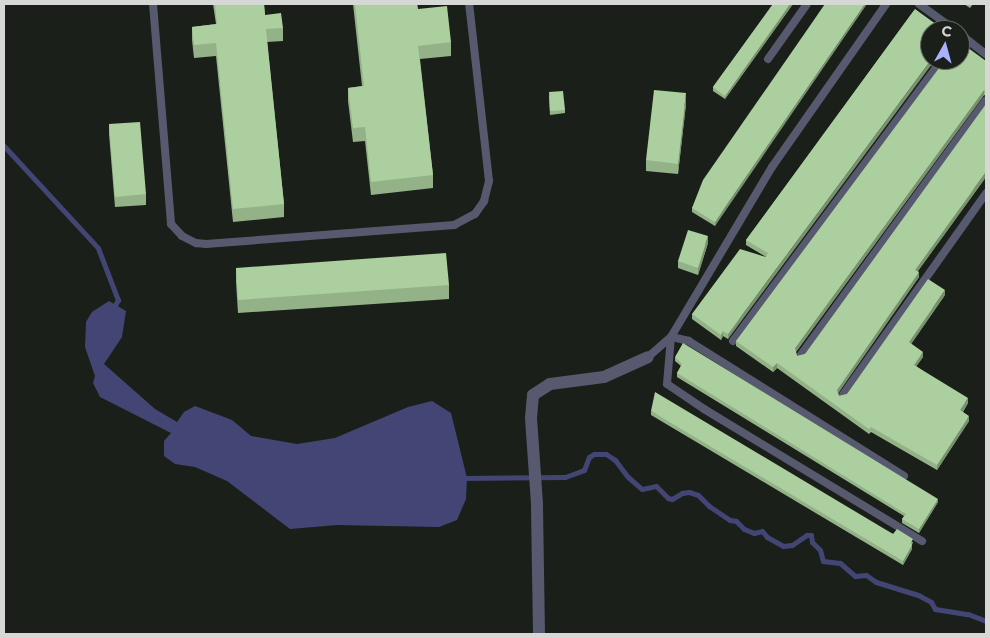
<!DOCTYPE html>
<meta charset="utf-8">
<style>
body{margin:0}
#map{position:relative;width:990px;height:638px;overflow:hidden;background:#1b1f1a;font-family:Montserrat,sans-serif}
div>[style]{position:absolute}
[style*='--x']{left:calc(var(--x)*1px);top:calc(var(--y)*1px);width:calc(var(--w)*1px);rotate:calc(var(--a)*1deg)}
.water>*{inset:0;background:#434675}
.stream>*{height:5px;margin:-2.5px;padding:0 2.5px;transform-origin:2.5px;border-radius:2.5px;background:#434675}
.lane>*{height:8px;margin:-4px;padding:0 4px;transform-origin:4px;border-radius:4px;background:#57596f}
.street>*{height:12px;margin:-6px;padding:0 6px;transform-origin:6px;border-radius:6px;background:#57596f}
.wall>*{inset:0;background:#93b288}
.shaded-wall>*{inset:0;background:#78916f}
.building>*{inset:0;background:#abcf9e}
span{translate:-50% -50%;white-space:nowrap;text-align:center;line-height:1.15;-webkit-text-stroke:5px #1b1f1a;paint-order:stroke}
.frame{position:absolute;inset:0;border:5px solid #d5d8d4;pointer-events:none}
.north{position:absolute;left:920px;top:20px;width:50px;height:50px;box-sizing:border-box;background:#1b1f1a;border:1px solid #656964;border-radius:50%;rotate:7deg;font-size:14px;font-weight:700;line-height:20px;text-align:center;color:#d5d8d4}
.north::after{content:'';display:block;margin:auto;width:18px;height:22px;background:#a9b0fc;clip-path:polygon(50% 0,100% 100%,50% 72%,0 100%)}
</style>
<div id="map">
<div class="water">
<div style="clip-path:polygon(109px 301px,126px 311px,122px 337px,104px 364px,155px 409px,177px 422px,184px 412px,195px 406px,232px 420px,251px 436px,297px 444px,335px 438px,408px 407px,432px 401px,451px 413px,467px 478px,466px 499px,457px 520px,439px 527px,337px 525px,290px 529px,227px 481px,195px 467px,175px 464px,164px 456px,164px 441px,171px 433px,100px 397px,93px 383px,95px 376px,85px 347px,86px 322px,92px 312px)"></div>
</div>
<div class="stream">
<div style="--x:4;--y:146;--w:139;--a:47.3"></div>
<div style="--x:98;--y:248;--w:56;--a:69"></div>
<div style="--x:118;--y:300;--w:12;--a:121"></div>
<div style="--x:460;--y:478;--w:105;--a:-0.5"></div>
<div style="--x:565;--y:477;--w:20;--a:-20"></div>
<div style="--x:584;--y:470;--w:14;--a:-69"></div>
<div style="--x:589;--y:457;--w:6;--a:-31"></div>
<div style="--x:594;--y:454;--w:12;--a:0"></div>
<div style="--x:606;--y:454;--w:11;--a:34"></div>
<div style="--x:615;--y:460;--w:21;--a:53"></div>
<div style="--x:628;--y:477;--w:18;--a:41"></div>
<div style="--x:642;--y:489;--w:14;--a:-12"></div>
<div style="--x:656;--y:486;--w:17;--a:45"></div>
<div style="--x:668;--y:498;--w:4;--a:14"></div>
<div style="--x:672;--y:499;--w:12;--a:-31"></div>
<div style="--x:682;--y:493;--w:7;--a:-8"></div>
<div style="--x:689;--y:492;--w:9;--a:18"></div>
<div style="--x:698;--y:495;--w:16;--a:45"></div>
<div style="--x:709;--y:506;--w:25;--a:34"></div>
<div style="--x:730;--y:520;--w:6;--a:9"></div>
<div style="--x:736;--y:521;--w:11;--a:45"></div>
<div style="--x:744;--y:529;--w:11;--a:22"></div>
<div style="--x:754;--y:533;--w:8;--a:-14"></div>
<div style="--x:762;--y:531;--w:8;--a:50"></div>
<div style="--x:767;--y:537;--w:18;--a:29"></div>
<div style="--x:783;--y:546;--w:9;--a:-6"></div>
<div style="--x:792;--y:545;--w:18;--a:-34"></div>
<div style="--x:807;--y:535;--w:4;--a:0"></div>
<div style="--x:811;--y:535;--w:7;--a:82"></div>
<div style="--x:812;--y:542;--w:11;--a:45"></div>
<div style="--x:820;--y:550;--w:11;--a:75"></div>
<div style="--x:823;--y:561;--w:17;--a:7"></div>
<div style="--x:840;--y:563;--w:20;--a:41"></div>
<div style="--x:855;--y:576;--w:11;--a:-5"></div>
<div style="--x:866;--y:575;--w:12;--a:35"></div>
<div style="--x:876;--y:582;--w:44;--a:17.2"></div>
<div style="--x:918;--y:595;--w:15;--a:28"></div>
<div style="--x:931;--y:602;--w:8;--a:60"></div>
<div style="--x:935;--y:609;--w:33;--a:9"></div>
<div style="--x:968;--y:614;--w:19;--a:21"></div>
</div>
<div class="lane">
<div style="--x:153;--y:4;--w:221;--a:85.3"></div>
<div style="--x:171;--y:224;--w:16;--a:47"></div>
<div style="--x:182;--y:236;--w:16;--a:27"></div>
<div style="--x:196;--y:243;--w:10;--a:6"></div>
<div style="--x:206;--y:244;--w:249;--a:-4.4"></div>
<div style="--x:454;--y:225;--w:24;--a:-28"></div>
<div style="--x:475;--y:214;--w:16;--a:-55"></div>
<div style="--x:484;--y:201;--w:21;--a:-76"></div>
<div style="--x:489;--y:181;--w:178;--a:-96.4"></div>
<div style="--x:919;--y:4;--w:44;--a:35.8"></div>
<div style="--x:960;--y:34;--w:33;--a:38"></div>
<div style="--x:768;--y:59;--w:67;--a:-54.7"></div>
<div style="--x:733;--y:341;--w:350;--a:-53.4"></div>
<div style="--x:800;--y:356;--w:316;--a:-54"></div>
<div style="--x:648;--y:357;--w:30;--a:-41"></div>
<div style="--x:671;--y:337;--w:198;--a:-59.3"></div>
<div style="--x:772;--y:167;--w:199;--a:-55"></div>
<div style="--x:842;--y:396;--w:249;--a:-54.6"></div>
<div style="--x:904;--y:476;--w:254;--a:-147.9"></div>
<div style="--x:689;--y:341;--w:18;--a:-167"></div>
<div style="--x:671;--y:337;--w:47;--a:94.9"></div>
<div style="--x:667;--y:384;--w:45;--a:34"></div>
<div style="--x:704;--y:409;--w:255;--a:31.2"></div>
</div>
<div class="street">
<div style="--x:539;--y:634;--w:130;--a:-90.9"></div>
<div style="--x:537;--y:504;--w:86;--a:-94"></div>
<div style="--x:531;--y:418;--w:23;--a:-85"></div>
<div style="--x:533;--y:395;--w:20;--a:-33"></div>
<div style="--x:550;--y:384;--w:54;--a:-7.4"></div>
<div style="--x:604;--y:377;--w:48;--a:-24.4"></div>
</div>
<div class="wall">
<div style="clip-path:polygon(213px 4px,264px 4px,265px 15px,283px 28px,283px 41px,267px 42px,284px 204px,284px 217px,233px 222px,216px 56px,194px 58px,192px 40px,192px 27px,216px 24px)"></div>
<div style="clip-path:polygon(353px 4px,417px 4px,418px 9px,451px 42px,451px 56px,420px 59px,433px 175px,433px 188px,371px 195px,365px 141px,353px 142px,348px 101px,348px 88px,362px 86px)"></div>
<div style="clip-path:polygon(773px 4px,793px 4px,725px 99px,713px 91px,713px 87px)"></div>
<div style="clip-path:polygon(825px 4px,715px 226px,692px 212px,692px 208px)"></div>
<div style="clip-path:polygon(964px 4px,973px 4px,970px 8px)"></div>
<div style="clip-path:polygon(915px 9px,728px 339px,723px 336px,721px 340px,692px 319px,692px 314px,766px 257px,746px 245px,746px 240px)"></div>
<div style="clip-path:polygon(986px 61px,986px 96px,984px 95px,796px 352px,797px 356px,805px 354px,986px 177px,918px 271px,919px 277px,838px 393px,839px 396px,847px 394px,945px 295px,911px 344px,923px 357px,916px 366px,968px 403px,963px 412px,969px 421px,937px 470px,871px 432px,869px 434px,777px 368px,773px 372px,736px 346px,736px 341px)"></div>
<div style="clip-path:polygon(549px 96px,565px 110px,565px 113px,550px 115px)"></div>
<div style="clip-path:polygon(686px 104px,678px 174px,646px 171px,646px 160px)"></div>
<div style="clip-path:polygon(109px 124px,146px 194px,146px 205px,115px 207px,109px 134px)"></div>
<div style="clip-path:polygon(708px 243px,698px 275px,678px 268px,678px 261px)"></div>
<div style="clip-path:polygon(236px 268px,449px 285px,449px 299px,238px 313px,236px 282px)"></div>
<div style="clip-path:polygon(675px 357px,938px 502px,919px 533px,902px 523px,902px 519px,904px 516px,677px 377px,677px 373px,681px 366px,675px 361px)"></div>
<div style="clip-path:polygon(651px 411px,893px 534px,913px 542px,912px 545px,912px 549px,903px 565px,651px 415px)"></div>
</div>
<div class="shaded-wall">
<div style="clip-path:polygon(790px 4px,793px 4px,725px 99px,725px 96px)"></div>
<div style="clip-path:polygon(865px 4px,867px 4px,715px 226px,715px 222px)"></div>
<div style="clip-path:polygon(931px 60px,935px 60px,728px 339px,728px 334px)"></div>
<div style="clip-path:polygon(984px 90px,984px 95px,795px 353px,795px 348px)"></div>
<div style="clip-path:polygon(686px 93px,686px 104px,678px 174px,678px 164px)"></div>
<div style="clip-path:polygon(986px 172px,986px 177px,915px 275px,915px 270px)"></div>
<div style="clip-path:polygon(708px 236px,708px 243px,698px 275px,698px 268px)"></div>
<div style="clip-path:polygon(919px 272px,919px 277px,837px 395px,837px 390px)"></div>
<div style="clip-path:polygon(945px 290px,945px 295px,909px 347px,909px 342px)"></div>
<div style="clip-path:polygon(723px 331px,723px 336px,721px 340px,721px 335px)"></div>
<div style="clip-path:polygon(923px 352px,923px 357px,914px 370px,914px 365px)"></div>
<div style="clip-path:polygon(777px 363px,777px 368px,773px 372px,773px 367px)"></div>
<div style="clip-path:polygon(968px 398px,968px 403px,960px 415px,960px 410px)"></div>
<div style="clip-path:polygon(969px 416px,969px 421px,937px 470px,937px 465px)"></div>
<div style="clip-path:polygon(938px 499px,938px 502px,919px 533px,919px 529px)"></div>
<div style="clip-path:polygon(912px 545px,912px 549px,903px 565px,903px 561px)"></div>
</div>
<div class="building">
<div style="clip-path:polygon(215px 4px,264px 4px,265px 15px,281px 13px,283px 28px,266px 29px,284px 204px,233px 209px,216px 43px,194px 45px,192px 27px,217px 24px)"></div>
<div style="clip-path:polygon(355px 4px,417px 4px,418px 9px,447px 6px,451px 42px,418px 46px,433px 175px,371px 182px,365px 127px,353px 128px,348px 88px,364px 86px)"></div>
<div style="clip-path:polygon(773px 4px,790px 4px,725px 96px,713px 87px)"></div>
<div style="clip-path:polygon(825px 4px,865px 4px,715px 222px,692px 208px,703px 180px)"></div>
<div style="clip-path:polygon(915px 9px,944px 30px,930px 30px,930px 60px,931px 60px,728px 334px,723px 331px,721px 335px,692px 314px,740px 249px,766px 257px,768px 253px,746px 240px)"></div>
<div style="clip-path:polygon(960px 42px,986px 61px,986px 91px,984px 90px,795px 348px,797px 356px,805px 354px,986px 104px,986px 172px,915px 270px,919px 272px,837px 390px,839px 396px,847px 394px,928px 279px,945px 290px,909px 342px,923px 352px,914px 365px,968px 398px,960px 410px,969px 416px,937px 465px,871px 427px,869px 429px,777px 363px,773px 367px,736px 341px,945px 60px,960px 60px)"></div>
<div style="clip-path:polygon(654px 90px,686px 93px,678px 164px,646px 160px)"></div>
<div style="clip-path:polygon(563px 91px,565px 110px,550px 111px,549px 92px)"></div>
<div style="clip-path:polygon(140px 122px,146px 194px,115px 197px,109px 124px)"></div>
<div style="clip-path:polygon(688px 230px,708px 236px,698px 268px,678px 261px)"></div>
<div style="clip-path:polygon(446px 253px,449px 285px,238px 300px,236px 268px)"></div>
<div style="clip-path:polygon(683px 343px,938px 499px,919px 529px,902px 519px,906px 514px,677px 373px,682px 364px,675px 357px)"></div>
<div style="clip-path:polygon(655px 392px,893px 534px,897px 529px,913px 539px,910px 544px,912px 545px,903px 561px,651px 411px)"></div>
</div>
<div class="frame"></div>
<div class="north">С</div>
</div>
